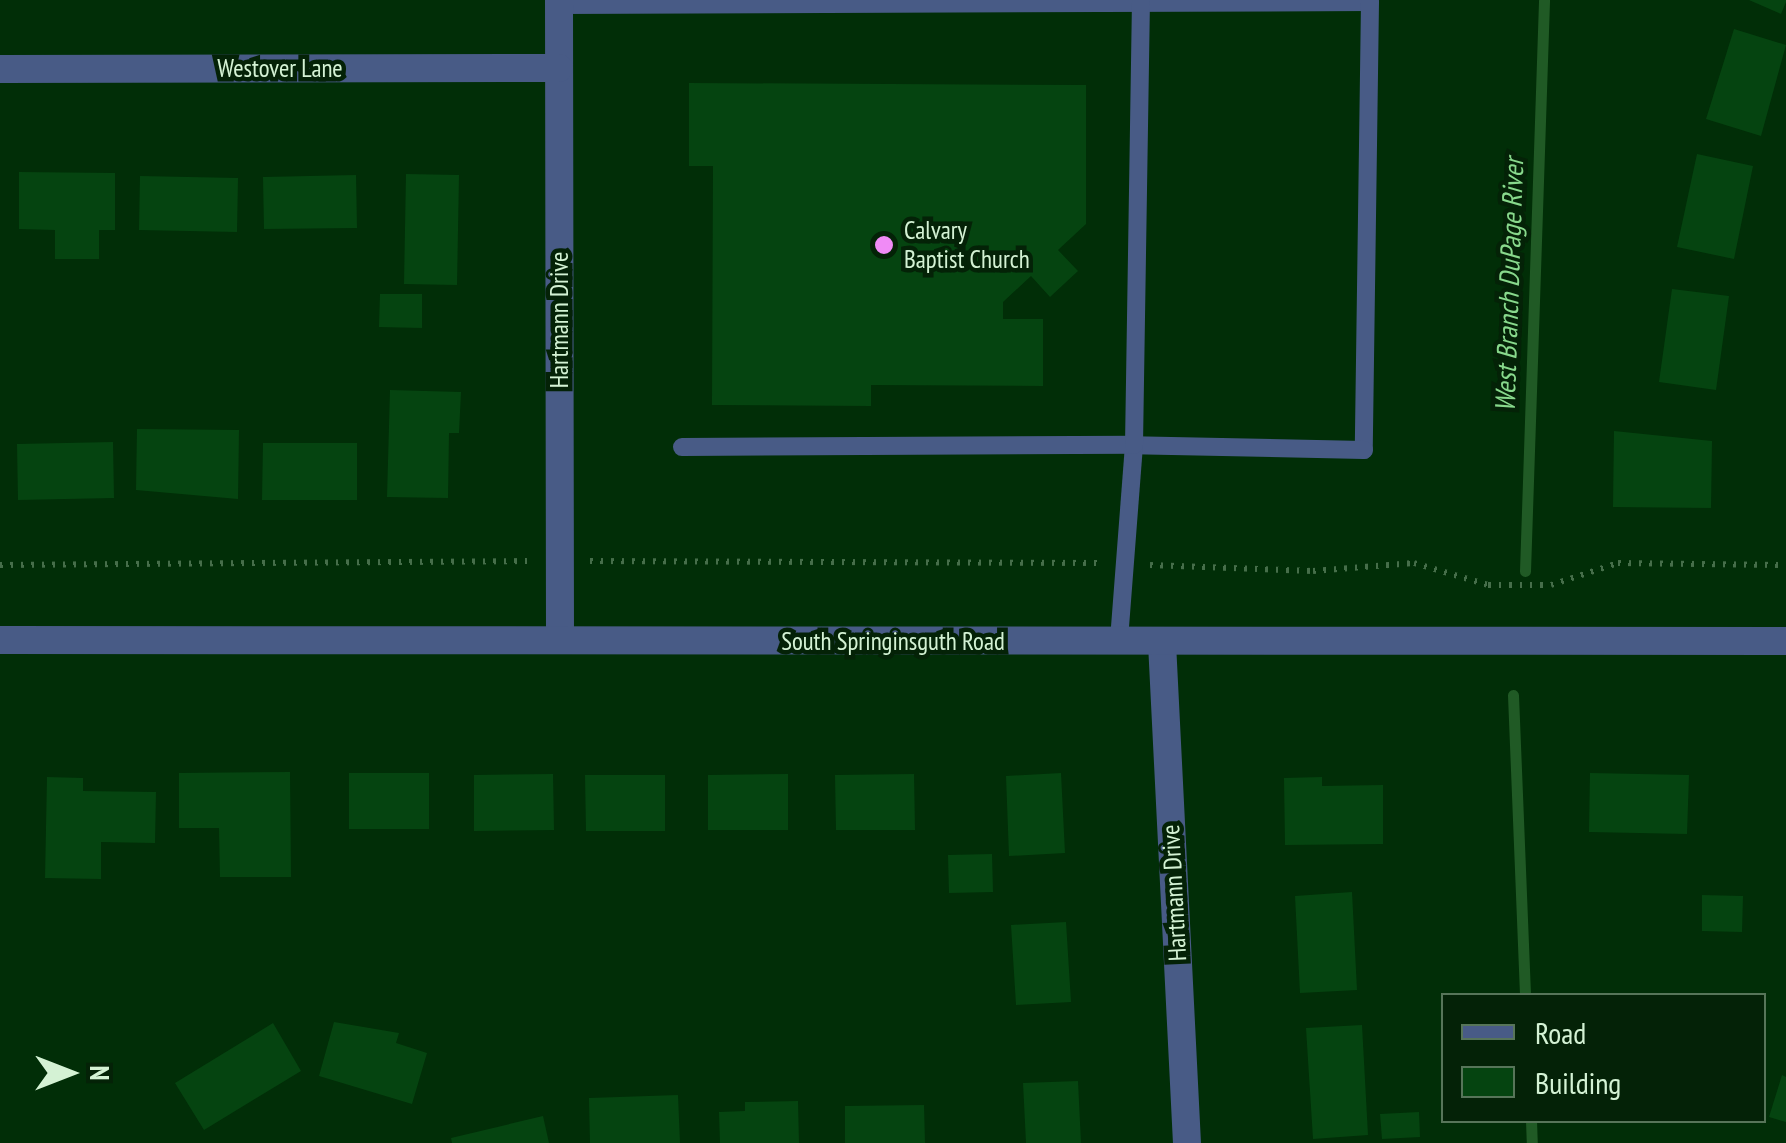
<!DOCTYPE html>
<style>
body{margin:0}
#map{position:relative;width:1786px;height:1143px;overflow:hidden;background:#012e07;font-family:"PT Sans Narrow",sans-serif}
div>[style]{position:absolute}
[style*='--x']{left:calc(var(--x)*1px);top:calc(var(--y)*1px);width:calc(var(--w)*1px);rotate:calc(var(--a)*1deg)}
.stream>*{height:11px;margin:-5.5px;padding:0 5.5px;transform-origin:5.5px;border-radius:5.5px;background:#205a25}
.building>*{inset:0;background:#054410}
.path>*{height:6px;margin-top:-3px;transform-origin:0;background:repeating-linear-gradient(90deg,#466e4a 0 2.5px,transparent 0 10.5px)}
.service>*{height:18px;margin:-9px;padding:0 9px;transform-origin:9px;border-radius:9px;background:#485b86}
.minor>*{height:28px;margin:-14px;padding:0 14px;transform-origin:14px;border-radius:14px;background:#485b86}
.tertiary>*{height:28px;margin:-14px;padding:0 14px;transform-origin:14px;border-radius:14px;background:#485b86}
.dots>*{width:28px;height:28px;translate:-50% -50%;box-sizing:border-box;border:5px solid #042207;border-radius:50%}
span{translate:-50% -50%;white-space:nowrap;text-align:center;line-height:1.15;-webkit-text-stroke:9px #042207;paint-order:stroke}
.street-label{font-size:25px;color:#d4f2d4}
.poi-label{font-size:25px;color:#d4f2d4}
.left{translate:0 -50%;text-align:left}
.water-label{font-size:28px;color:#88d98c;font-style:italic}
.legend{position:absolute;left:1441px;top:993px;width:325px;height:130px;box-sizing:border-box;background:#042207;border:2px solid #577559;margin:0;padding:12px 18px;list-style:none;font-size:30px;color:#d4f2d4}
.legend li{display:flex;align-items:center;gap:20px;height:50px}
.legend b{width:50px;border:2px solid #577559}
.north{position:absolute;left:20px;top:1023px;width:100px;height:100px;-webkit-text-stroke:8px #042207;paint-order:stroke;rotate:90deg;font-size:28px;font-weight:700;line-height:40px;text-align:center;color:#d4f2d4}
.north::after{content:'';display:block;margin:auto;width:35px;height:45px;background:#d4f2d4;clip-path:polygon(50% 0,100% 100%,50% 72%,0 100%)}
</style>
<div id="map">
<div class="stream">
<div style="--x:1525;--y:571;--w:571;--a:-88.09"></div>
<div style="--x:1513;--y:695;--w:301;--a:87.7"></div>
<div style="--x:1531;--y:1120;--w:23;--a:88"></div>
</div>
<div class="building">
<div style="clip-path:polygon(1749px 0,1786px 0,1786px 2px,1781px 14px)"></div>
<div style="clip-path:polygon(1734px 29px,1786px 45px,1761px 136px,1706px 119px)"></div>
<div style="clip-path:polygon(689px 83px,1086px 85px,1086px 224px,1058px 250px,1078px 271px,1050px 297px,1031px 276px,1003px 302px,1003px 319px,1043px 319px,1043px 386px,871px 385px,871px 406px,712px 405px,713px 166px,689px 166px)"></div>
<div style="clip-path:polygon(1697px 154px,1753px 166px,1734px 259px,1677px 247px)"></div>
<div style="clip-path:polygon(19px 172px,115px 173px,115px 230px,99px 230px,99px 259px,55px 259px,55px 230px,19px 229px)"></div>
<div style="clip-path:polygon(406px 174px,459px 175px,457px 285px,404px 284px)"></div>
<div style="clip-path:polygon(356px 175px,357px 228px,264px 229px,263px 177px)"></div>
<div style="clip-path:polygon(140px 176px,238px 178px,237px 232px,139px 230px)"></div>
<div style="clip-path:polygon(1672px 289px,1729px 296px,1716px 390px,1659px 382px)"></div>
<div style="clip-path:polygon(380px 294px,422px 294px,422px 328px,379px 327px)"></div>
<div style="clip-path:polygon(390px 390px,461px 392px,459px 433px,449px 433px,448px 498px,387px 497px)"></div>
<div style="clip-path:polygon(137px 429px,239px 430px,238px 499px,136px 490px)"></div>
<div style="clip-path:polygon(1614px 431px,1712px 441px,1711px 508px,1613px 507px)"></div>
<div style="clip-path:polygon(113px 442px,114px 498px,18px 500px,17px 444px)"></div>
<div style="clip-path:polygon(263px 443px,357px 443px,357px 500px,262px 500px)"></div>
<div style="clip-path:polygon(290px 772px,291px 877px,220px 877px,219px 828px,179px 828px,179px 773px)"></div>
<div style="clip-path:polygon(349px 773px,429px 773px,429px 829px,349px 829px)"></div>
<div style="clip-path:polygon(1061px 773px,1065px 853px,1009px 856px,1006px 776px)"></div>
<div style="clip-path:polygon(1590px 773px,1689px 775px,1687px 834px,1589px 832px)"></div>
<div style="clip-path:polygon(553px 774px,554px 830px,474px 831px,474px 775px)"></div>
<div style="clip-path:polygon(788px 774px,788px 830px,708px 830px,708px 775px)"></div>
<div style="clip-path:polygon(914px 774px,915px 830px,836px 830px,835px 775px)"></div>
<div style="clip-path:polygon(585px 775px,665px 775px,665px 831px,586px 831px)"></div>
<div style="clip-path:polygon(47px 777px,83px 778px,83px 791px,156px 792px,155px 843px,101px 842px,101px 879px,45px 878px)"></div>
<div style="clip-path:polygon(1322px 777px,1322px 786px,1383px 785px,1383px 844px,1285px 845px,1284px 778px)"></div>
<div style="clip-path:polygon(992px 854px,993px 892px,949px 893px,948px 855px)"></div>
<div style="clip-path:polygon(1352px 892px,1357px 990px,1300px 993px,1295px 896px)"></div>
<div style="clip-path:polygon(1702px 895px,1743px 896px,1742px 932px,1702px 931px)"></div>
<div style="clip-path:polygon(1066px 922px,1071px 1002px,1016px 1005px,1011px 925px)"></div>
<div style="clip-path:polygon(334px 1022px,399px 1033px,396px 1043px,427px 1053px,412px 1104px,319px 1076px)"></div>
<div style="clip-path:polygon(273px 1023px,301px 1071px,204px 1130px,175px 1083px)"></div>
<div style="clip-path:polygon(1362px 1025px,1368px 1135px,1313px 1139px,1306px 1028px)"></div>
<div style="clip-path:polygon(1782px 1075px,1786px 1077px,1786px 1122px,1769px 1117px)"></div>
<div style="clip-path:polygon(1078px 1081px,1081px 1143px,1026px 1143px,1023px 1083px)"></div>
<div style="clip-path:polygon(678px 1095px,680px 1143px,590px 1143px,589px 1098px)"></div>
<div style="clip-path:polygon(798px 1101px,799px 1143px,720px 1143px,719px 1112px,745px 1111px,745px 1102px)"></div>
<div style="clip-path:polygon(924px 1105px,925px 1143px,845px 1143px,845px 1106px)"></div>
<div style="clip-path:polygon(1419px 1112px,1420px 1137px,1382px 1139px,1380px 1114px)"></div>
<div style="clip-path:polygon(543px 1116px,549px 1143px,452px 1143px,451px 1138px)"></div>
</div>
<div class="path">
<div style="--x:590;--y:561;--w:512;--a:0.22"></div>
<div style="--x:0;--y:565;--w:527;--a:-0.43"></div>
<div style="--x:1150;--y:565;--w:163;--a:2.1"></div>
<div style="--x:1313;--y:571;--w:101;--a:-4.5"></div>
<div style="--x:1414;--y:563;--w:77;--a:16.6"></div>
<div style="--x:1488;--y:585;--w:63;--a:0"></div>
<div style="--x:1551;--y:585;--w:71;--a:-18.2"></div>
<div style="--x:1618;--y:563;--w:168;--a:0.7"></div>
</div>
<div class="service">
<div style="--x:559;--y:5;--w:811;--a:-0.21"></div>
<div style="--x:1370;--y:2;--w:448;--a:90.8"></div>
<div style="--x:1364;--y:450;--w:230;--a:-178.8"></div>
<div style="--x:1134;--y:445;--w:198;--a:94.4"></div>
<div style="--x:682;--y:447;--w:452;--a:-0.3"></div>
<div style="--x:1134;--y:445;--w:442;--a:-89.1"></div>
</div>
<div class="minor">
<div style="--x:559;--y:0;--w:640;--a:89.91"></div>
<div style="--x:0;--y:69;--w:559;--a:-0.1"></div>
<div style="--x:1162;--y:643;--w:501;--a:87.14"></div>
</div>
<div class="tertiary">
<div style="--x:0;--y:640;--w:1786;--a:0.03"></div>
</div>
<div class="dots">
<div style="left:884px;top:245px;background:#f08bf6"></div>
</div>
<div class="street-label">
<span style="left:280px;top:68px">Westover Lane</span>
<span style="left:559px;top:320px;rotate:-90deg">Hartmann Drive</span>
<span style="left:893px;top:641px">South Springinsguth Road</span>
<span style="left:1174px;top:893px;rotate:-93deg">Hartmann Drive</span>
</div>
<div class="poi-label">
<span class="left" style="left:904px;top:245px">Calvary<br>Baptist Church</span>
</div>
<div class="water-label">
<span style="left:1509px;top:285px;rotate:-88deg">West Branch DuPage River</span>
</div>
<ul class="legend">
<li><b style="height:12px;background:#485b86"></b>Road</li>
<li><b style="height:28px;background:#054410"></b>Building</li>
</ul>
<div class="north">N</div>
</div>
